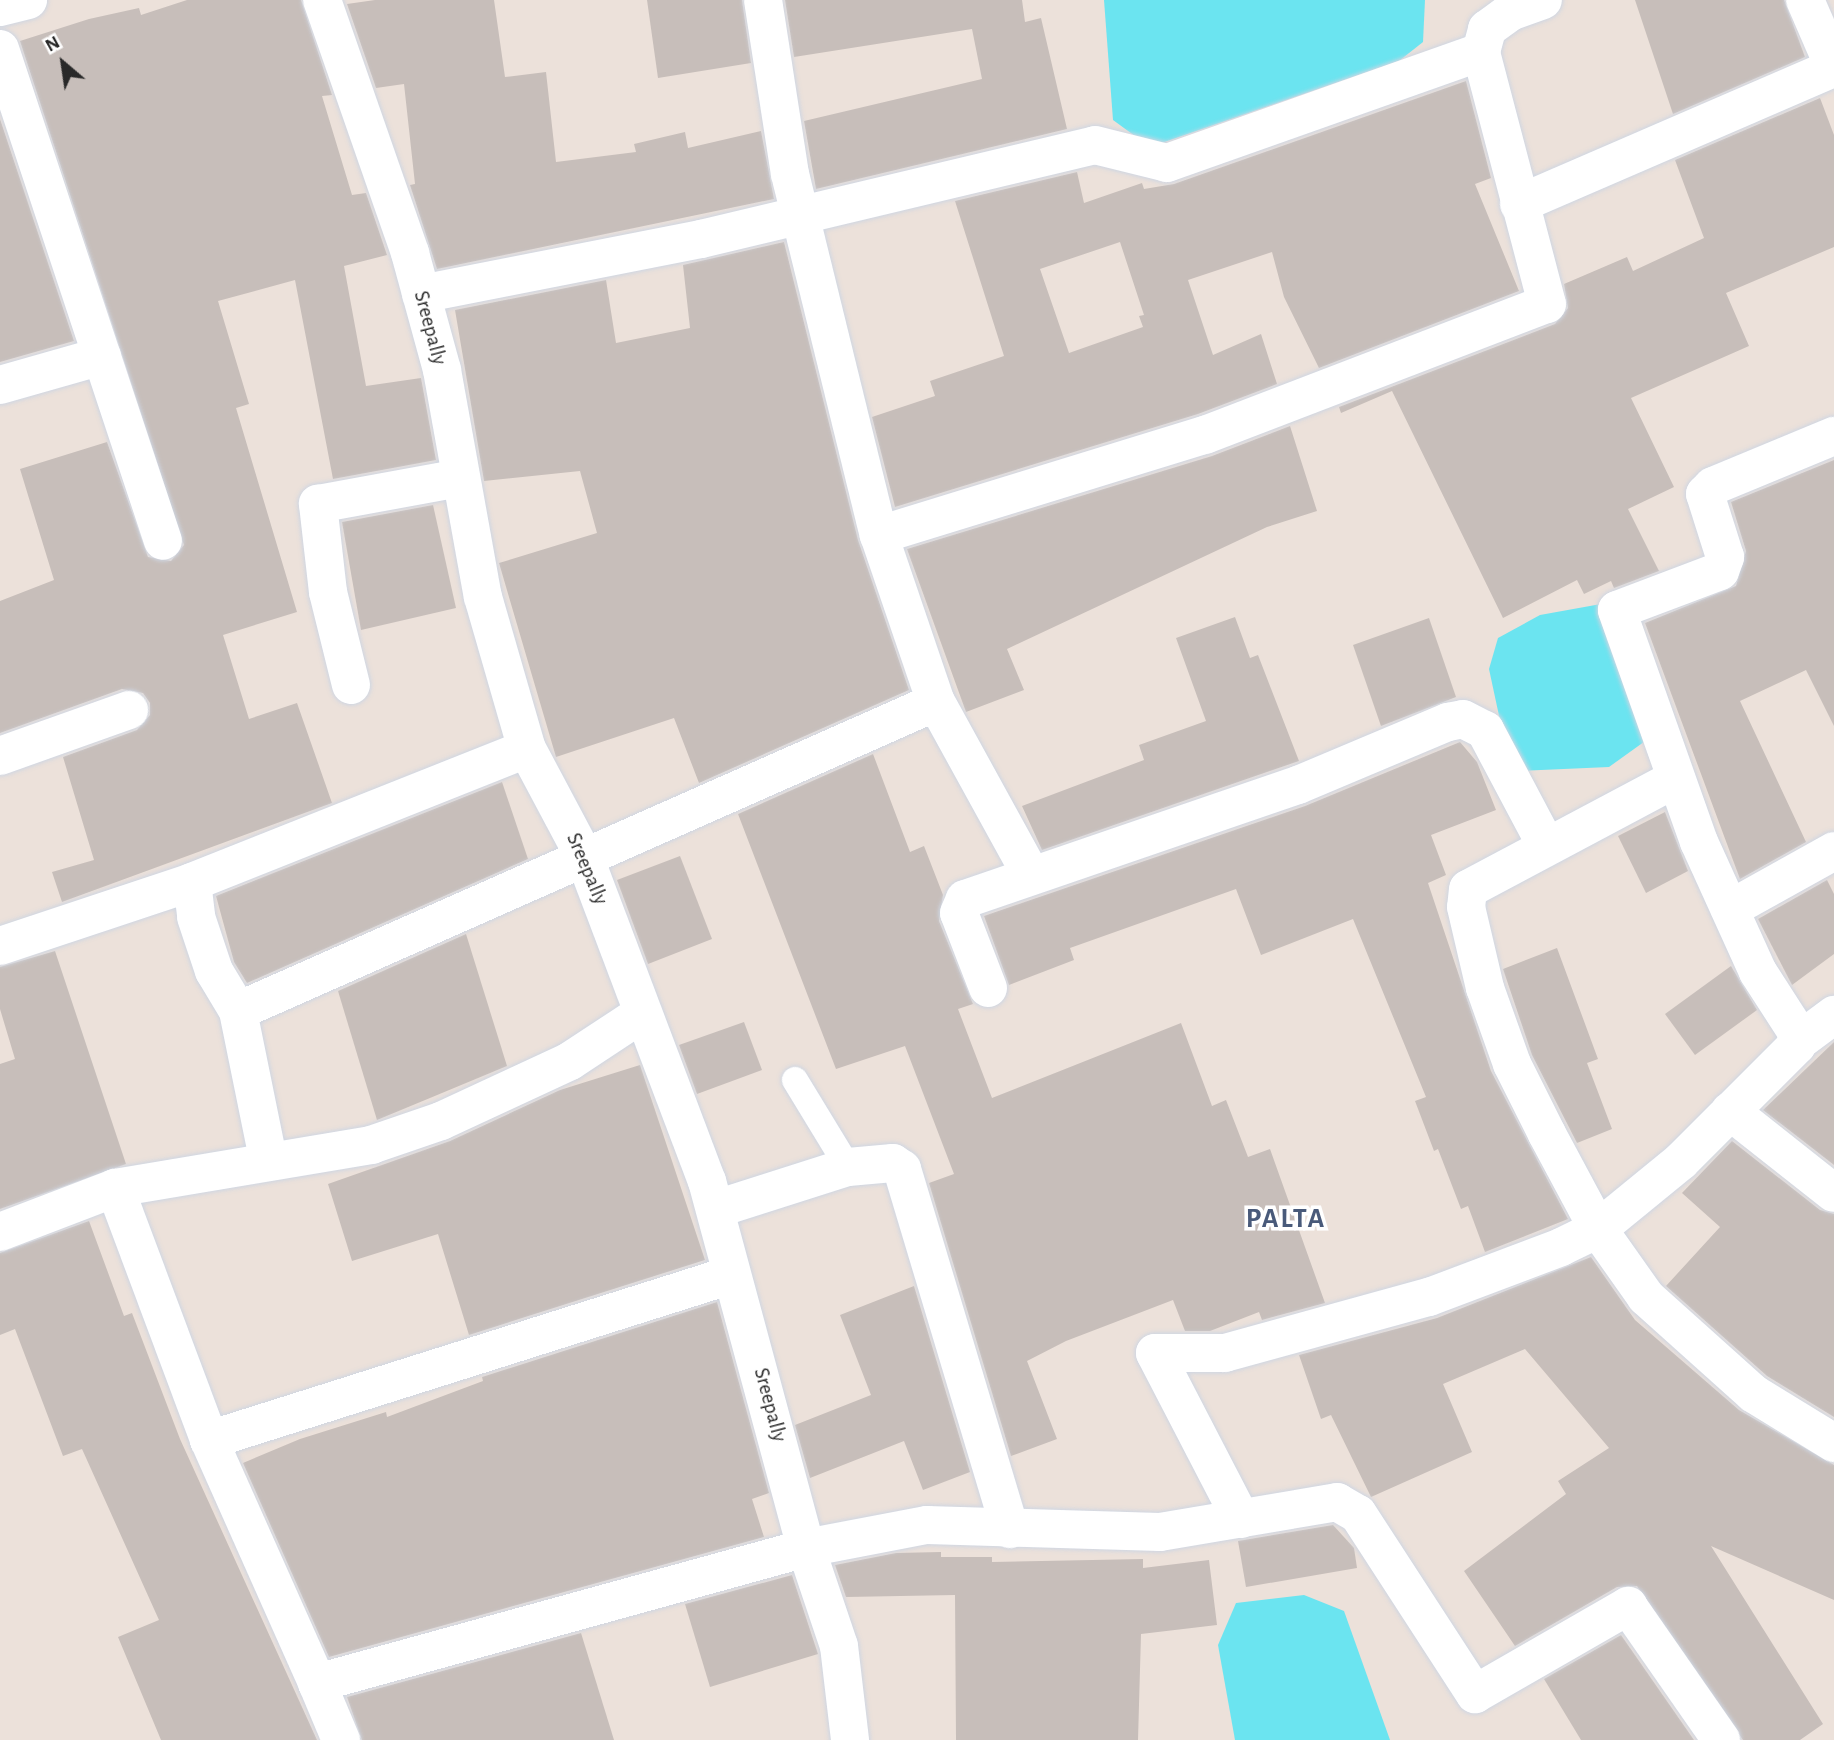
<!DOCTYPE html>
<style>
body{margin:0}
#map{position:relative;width:1834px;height:1740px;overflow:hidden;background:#ece1da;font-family:"Alegreya Sans",sans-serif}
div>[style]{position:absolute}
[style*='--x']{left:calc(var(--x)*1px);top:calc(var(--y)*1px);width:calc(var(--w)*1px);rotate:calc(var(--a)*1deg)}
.water>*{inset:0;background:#6be4f0}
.building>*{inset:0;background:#c7beba}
.roads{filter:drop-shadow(0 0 2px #cfd6e2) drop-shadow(0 0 2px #cfd6e2)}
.lane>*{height:26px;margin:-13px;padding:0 13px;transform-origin:13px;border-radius:13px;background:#fff}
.street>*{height:38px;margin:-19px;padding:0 19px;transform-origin:19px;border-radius:19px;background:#fff}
span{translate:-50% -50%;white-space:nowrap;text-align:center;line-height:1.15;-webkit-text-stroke:7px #fff;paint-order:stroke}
.street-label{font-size:21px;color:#292929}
.district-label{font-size:28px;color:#495a7a;font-weight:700;letter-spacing:2px}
.north{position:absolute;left:28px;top:28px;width:70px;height:70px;-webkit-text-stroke:5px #fff;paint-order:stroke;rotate:331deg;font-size:19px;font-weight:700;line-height:28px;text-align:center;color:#292929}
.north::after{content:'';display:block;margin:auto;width:24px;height:32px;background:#292929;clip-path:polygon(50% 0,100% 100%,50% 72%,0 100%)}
</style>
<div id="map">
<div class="water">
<div style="clip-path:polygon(1104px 0,1425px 0,1423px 42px,1399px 61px,1150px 147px,1113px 120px)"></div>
<div style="clip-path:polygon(1601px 604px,1648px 739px,1609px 767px,1520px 771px,1501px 725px,1489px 669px,1498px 638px,1540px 615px)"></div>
<div style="clip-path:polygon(1304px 1595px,1344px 1611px,1390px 1740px,1235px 1740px,1218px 1645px,1236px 1603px)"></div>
</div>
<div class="building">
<div style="clip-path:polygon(187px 0,301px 0,332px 95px,322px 96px,352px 195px,366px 193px,387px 255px,344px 266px,366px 386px,421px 378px,436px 460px,333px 479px,295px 280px,218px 301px,249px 404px,236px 408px,297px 612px,223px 635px,249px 719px,297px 703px,332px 803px,62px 902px,52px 872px,94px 860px,63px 757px,137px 730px,150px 715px,150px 703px,143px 693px,122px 689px,0 733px,0 601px,54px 580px,20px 469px,107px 442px,148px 557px,171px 561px,184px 545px,20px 41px,89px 19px,139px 8px,141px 15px)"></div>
<div style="clip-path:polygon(375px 0,494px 0,505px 77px,546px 72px,556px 162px,636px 152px,634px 144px,685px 132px,688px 148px,761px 131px,774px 199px,437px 269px,410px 185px,415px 184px,404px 84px,376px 88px,347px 4px)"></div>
<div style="clip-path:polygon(647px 0,742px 0,751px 63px,658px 78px)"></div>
<div style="clip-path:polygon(785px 0,1022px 0,1025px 22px,1041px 18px,1067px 129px,816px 189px,804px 121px,982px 79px,972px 29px,794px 57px)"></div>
<div style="clip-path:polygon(1635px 0,1784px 0,1805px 57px,1673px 114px)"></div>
<div style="clip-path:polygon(evenodd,1466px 81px,1491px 178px,1475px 184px,1519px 291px,1319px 368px,1284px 297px,1272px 252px,1188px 280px,1213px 355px,1261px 334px,1277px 384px,1198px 414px,895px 507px,872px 417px,935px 396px,930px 381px,1004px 356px,955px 201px,1077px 172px,1084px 203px,1142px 183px,1144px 189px,1174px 184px,1466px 81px,1120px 242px,1144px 315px,1139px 316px,1143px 327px,1069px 353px,1040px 269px,1120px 242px)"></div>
<div style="clip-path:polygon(1820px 98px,1834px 135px,1834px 247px,1726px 293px,1749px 346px,1631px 398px,1674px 487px,1628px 509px,1659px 571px,1614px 588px,1611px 581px,1584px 594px,1577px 580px,1503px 618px,1392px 391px,1341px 413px,1339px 407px,1555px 324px,1568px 308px,1564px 284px,1627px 257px,1633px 271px,1704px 238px,1675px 160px)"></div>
<div style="clip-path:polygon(0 119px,74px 341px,0 362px)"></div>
<div style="clip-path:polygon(784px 242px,858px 540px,909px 690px,699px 783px,674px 718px,556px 757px,499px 563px,597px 533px,580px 471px,484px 481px,455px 310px,606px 280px,616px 343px,690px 328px,683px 265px)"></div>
<div style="clip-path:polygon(1290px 426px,1317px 511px,1267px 527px,1007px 649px,1024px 690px,966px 712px,907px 549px,1212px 456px)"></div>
<div style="clip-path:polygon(1834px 460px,1834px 726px,1806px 670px,1740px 701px,1806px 842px,1740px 879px,1645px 623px,1736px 586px,1746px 551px,1731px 502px)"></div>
<div style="clip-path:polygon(433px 505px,456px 608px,361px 630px,342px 522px)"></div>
<div style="clip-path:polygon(1235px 617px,1250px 658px,1258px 655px,1299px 761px,1042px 850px,1022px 806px,1144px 760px,1139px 745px,1206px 721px,1176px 638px)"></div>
<div style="clip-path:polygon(1429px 618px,1456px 697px,1381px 726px,1353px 645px)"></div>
<div style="clip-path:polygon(1460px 742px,1477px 762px,1496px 810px,1431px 835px,1446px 875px,1428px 883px,1491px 1071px,1568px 1219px,1485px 1252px,1468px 1206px,1461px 1209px,1438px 1149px,1434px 1151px,1415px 1101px,1426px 1097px,1353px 919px,1261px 955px,1236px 889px,1070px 948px,1074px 960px,1009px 985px,984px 916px,1305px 806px)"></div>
<div style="clip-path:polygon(873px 754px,910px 852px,924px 846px,943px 895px,939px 921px,973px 1004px,958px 1009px,992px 1098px,1181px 1023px,1212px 1106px,1226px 1100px,1248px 1157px,1270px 1149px,1325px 1303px,1262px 1320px,1259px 1312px,1210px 1331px,1185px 1331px,1173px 1300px,1066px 1341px,1027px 1361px,1057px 1439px,1011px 1456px,929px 1183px,954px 1174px,905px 1046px,836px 1069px,738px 814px)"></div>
<div style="clip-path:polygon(502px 782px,528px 859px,247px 983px,234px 962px,216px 896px)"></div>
<div style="clip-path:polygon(1665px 812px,1688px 871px,1646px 893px,1618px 836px)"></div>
<div style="clip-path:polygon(680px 856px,712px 939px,648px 964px,617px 880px)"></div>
<div style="clip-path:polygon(1827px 880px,1834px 894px,1834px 954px,1792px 985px,1758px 919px)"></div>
<div style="clip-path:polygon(466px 934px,507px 1066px,377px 1120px,338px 991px)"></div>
<div style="clip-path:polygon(1557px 948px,1598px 1059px,1587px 1063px,1612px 1129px,1577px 1143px,1532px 1055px,1503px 969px)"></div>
<div style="clip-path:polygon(55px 951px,126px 1164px,0 1209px,0 1064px,15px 1059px,0 1009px,0 967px)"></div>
<div style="clip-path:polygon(1731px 966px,1757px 1010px,1695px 1055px,1665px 1014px)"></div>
<div style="clip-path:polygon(744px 1022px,762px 1070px,697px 1094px,679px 1045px)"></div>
<div style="clip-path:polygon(1834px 1042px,1834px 1165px,1763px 1110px)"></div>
<div style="clip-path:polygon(640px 1065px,705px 1260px,469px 1335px,438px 1234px,352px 1261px,328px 1184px,450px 1141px,560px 1090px)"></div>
<div style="clip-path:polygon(1732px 1141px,1820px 1210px,1834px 1214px,1834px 1417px,1767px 1376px,1666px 1286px,1720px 1227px,1682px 1193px)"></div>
<div style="clip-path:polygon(89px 1221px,124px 1316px,132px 1313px,180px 1439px,317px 1740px,161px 1740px,118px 1637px,159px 1620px,82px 1449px,63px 1456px,15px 1329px,0 1335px,0 1253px)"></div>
<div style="clip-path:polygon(1591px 1257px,1635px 1320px,1739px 1410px,1834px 1465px,1834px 1600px,1711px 1546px,1823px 1724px,1800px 1740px,1743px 1740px,1637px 1586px,1617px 1587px,1515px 1646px,1464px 1571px,1566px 1494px,1558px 1481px,1609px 1448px,1525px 1349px,1443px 1384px,1472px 1452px,1371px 1497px,1331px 1415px,1321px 1419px,1299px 1355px,1437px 1318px)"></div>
<div style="clip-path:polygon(914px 1286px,970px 1472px,923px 1490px,904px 1441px,810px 1478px,795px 1425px,871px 1395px,840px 1315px)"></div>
<div style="clip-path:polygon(717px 1302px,769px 1493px,752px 1499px,764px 1537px,329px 1657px,243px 1463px,300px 1439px,386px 1412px,387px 1417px,483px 1381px,482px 1377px)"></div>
<div style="clip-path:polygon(1333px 1525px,1354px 1548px,1357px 1568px,1246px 1587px,1238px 1541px)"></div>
<div style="clip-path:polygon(941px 1552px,941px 1557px,992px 1557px,992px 1562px,1143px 1559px,1143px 1568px,1209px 1560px,1217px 1625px,1141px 1634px,1138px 1740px,956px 1740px,955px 1595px,846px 1597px,835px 1565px,896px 1553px)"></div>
<div style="clip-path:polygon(792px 1575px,818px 1654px,710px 1687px,685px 1604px)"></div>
<div style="clip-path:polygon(581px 1633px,614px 1740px,362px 1740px,347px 1697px)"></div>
<div style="clip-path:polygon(1621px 1635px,1694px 1740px,1581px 1740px,1544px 1679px)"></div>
</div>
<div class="roads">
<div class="lane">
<div style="--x:795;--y:1080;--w:102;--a:58.7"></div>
</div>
<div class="street">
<div style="--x:322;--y:0;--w:268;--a:70.8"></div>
<div style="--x:410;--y:253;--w:121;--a:74.7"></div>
<div style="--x:442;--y:370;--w:231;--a:79.8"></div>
<div style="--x:483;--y:597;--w:158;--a:73.9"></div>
<div style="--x:527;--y:749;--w:121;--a:62"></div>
<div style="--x:584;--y:856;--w:347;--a:69.3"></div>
<div style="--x:707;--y:1181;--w:380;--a:74.9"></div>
<div style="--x:806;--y:1548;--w:103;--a:71.4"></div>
<div style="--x:839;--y:1646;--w:95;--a:83.3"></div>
<div style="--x:763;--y:0;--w:176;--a:81.2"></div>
<div style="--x:790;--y:174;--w:372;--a:76.2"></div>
<div style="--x:879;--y:535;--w:176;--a:71.2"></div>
<div style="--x:936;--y:702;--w:195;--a:61.2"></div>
<div style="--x:1805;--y:0;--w:73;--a:66.6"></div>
<div style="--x:0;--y:7;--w:29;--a:-14"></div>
<div style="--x:0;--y:49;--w:518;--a:71.67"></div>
<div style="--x:1519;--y:204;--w:343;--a:-23.4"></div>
<div style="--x:421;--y:294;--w:285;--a:-11.1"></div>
<div style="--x:701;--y:239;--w:405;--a:-13.4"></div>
<div style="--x:1095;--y:145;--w:74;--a:14"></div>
<div style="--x:1167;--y:163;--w:333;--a:-19.5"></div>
<div style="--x:0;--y:385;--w:106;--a:-15.9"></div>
<div style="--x:879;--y:535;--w:341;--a:-17.1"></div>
<div style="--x:1205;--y:435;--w:366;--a:-21"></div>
<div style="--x:1547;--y:304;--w:260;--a:-104.7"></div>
<div style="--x:1481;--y:52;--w:24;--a:-75"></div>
<div style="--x:1487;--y:29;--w:29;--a:-36"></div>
<div style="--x:1510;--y:12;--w:35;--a:-20"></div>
<div style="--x:351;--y:685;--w:96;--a:-103.9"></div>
<div style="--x:328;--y:592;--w:89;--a:-96.5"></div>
<div style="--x:318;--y:504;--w:144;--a:-10.4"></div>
<div style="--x:0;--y:756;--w:137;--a:-19.6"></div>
<div style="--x:1675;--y:779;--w:234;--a:152"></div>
<div style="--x:1468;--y:889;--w:18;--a:96"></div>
<div style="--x:1466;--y:907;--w:83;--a:76.8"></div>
<div style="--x:1485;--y:988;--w:81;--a:70.4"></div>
<div style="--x:1512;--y:1064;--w:78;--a:63.4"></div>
<div style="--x:1547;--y:1134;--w:108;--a:61.8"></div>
<div style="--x:1598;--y:1229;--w:83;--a:54.8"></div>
<div style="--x:1646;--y:1297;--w:145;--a:41.9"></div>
<div style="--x:1754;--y:1394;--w:94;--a:31.5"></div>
<div style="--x:192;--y:882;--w:35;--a:83"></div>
<div style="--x:196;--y:917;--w:57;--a:71.6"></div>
<div style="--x:214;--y:971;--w:47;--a:59"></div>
<div style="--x:238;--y:1011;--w:150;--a:78.5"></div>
<div style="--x:1730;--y:909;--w:119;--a:-29.1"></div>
<div style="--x:0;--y:946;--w:202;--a:-18.4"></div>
<div style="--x:192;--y:882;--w:360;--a:-21.7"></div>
<div style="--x:988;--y:988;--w:80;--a:-111.1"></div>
<div style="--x:959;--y:913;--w:15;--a:-67"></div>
<div style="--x:965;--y:899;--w:352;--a:-18.9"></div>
<div style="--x:1298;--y:785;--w:163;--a:-22.8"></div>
<div style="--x:1448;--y:722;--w:15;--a:-11"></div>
<div style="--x:1463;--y:719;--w:25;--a:27"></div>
<div style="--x:1485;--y:730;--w:130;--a:62.1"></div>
<div style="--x:238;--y:1011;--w:763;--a:-23.88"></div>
<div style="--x:1799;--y:1041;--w:44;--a:-36.6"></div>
<div style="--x:1730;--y:1111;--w:132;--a:38.3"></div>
<div style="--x:115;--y:1188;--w:269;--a:69.5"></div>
<div style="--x:209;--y:1440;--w:266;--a:66"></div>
<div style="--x:317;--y:1683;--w:507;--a:-15.43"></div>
<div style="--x:806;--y:1548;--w:123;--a:-10.8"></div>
<div style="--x:927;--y:1525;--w:233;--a:1.7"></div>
<div style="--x:1160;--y:1532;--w:180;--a:-9.6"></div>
<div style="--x:1337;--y:1502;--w:24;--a:30"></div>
<div style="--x:1358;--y:1514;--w:215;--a:57"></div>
<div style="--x:1475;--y:1694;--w:177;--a:-29.9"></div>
<div style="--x:1628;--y:1606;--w:163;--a:55.2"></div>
<div style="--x:716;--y:1209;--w:139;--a:-17.7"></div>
<div style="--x:848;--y:1167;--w:45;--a:-5.1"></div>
<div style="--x:893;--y:1163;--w:11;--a:34"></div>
<div style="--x:902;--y:1169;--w:376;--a:73.3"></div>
<div style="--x:0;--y:1232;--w:123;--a:-20.9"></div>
<div style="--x:115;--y:1188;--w:260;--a:-9.5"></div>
<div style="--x:371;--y:1145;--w:74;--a:-18.9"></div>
<div style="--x:441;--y:1121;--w:142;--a:-24.9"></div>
<div style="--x:570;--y:1061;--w:87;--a:-33.3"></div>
<div style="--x:209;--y:1440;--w:547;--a:-17.54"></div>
<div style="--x:1241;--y:1519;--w:187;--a:-117.4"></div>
<div style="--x:1155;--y:1353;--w:70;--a:0"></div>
<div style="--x:1225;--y:1353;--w:212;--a:-15.4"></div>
<div style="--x:1429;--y:1297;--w:141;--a:-20.7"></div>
<div style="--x:1561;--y:1247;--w:41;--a:-25.9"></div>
<div style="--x:1598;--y:1229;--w:107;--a:-39.3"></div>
<div style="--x:1681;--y:1161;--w:164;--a:-45"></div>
<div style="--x:1797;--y:1045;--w:14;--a:-94"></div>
<div style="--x:1796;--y:1031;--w:70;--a:-122.8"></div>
<div style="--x:1758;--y:972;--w:143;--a:-114.4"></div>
<div style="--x:1699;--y:842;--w:246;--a:-109.5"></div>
<div style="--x:1617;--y:610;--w:110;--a:-20.7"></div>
<div style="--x:1720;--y:571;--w:15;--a:-70"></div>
<div style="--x:1725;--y:557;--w:66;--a:-107.6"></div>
<div style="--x:1705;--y:494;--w:11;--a:-45"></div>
<div style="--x:1713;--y:486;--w:131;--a:-22.5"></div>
<div style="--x:317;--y:1683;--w:62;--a:67.2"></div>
</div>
</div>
<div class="street-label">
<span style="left:430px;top:328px;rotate:75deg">Sreepally</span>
<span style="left:587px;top:869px;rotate:67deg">Sreepally</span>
<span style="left:770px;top:1405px;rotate:75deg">Sreepally</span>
</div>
<div class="district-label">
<span style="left:1286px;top:1219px">PALTA</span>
</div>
<div class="north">N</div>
</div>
